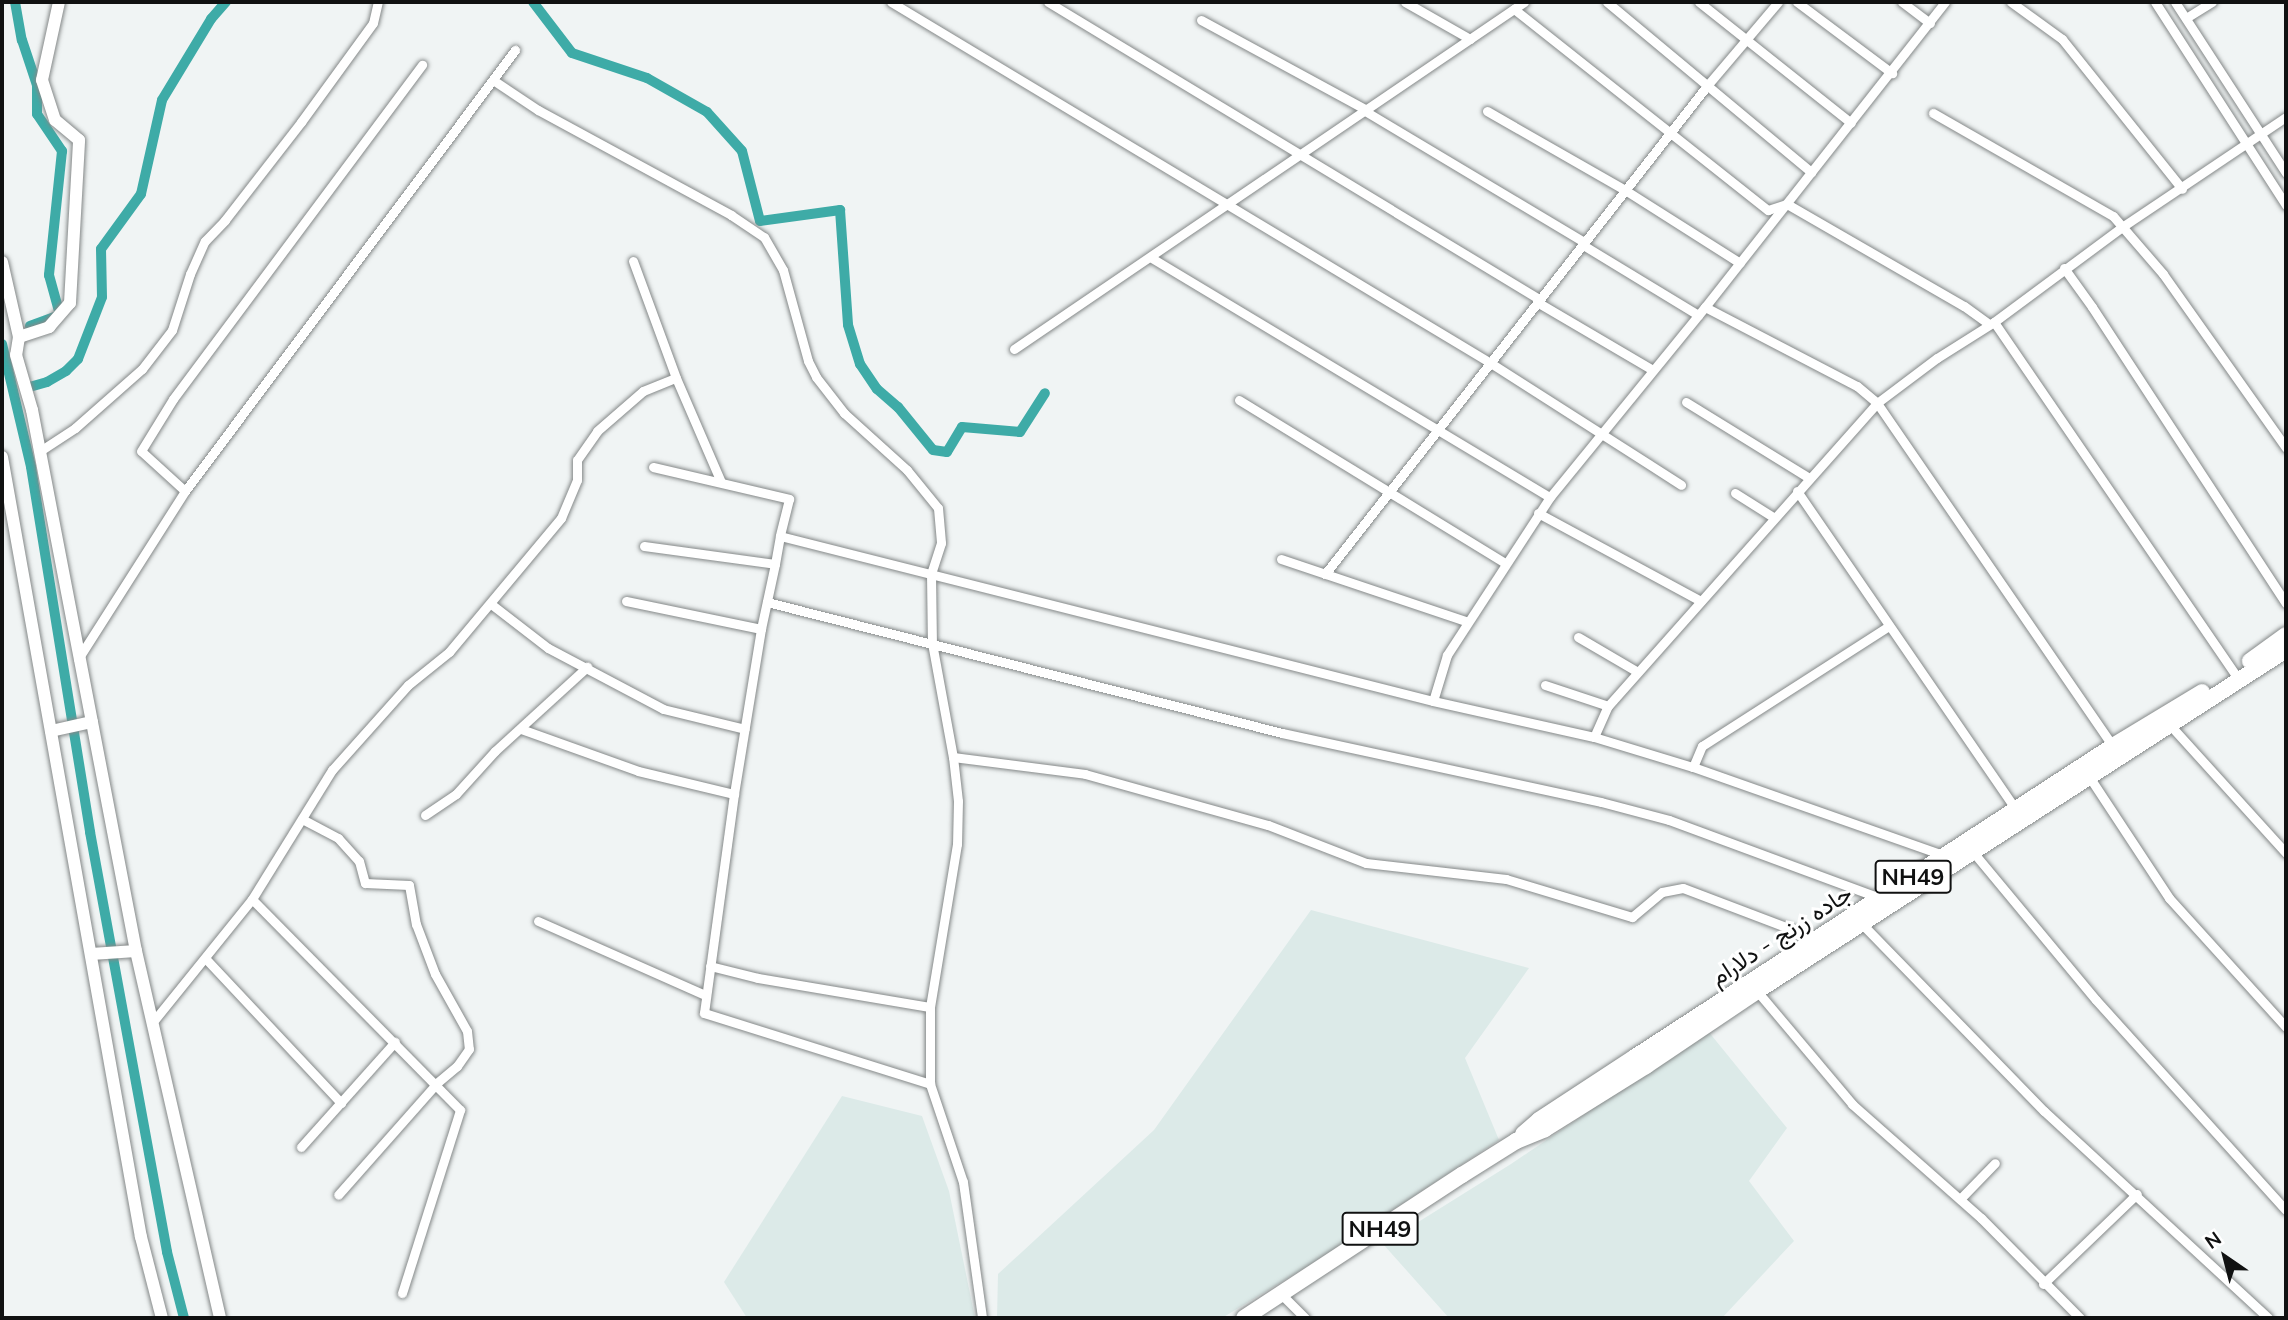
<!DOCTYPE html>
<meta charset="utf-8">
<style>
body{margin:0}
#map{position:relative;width:2288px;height:1320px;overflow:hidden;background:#f0f4f4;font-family:Mulish,Vazirmatn,sans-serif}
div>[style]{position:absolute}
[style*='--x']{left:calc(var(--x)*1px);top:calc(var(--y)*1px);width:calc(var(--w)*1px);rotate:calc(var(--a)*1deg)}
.built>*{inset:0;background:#dceae8}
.canal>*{height:10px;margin:-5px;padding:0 5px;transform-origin:5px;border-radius:5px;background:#3eaba7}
.roads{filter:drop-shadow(0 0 2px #848888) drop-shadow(0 0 2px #848888)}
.street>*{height:9px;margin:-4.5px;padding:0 4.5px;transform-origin:4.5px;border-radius:4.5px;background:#fff}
.secondary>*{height:12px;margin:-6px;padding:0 6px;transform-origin:6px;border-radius:6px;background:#fff}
.highway>*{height:16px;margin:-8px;padding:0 8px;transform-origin:8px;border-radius:8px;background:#fff}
span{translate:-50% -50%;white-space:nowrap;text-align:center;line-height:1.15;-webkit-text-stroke:6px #fff;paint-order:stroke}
.shield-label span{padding:2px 5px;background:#fff;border:2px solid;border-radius:5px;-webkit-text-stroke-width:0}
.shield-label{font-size:23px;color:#101111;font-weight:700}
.street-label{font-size:24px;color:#101111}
.frame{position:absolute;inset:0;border:4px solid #101111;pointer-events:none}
.north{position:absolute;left:2190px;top:1222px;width:70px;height:70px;-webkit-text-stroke:5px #fff;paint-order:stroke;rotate:325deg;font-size:19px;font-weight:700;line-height:28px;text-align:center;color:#101111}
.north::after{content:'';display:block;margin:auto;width:24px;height:32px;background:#101111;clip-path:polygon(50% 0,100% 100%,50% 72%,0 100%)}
</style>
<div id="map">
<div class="built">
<div style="clip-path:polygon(1311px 910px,1529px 968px,1465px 1058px,1499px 1140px,1308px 1266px,1222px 1318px,997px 1318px,998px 1274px,1154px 1130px)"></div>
<div style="clip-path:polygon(1708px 1031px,1787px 1128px,1749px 1181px,1794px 1241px,1722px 1318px,1449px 1318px,1383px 1244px,1511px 1164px)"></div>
<div style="clip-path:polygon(842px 1096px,922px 1116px,949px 1191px,975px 1318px,747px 1318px,724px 1282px)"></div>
</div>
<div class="canal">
<div style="--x:15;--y:2;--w:39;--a:80"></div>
<div style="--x:22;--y:40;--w:47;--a:71.6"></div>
<div style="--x:37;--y:85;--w:29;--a:90"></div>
<div style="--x:37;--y:114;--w:45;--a:56"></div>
<div style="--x:62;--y:151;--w:125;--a:96"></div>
<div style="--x:49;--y:275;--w:41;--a:74.6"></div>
<div style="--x:60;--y:315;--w:32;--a:160"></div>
<div style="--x:533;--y:2;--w:64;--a:52.6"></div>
<div style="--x:572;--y:53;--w:79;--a:18.4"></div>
<div style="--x:647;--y:78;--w:69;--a:29.5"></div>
<div style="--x:707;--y:112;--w:52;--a:48.1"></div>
<div style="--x:742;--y:151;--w:72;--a:75.6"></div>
<div style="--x:760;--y:221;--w:81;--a:-7.8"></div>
<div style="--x:840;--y:210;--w:115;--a:86"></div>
<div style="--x:848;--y:325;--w:41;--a:72.9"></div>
<div style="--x:860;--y:364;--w:30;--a:56"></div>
<div style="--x:877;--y:389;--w:28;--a:41"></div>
<div style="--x:898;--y:407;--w:55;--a:50.9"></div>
<div style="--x:933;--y:450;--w:14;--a:8"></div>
<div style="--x:947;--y:452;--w:29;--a:-59"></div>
<div style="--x:962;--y:427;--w:58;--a:4.9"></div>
<div style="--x:1020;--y:432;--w:46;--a:-57.3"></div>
<div style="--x:2;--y:344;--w:126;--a:76.7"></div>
<div style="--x:31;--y:467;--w:370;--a:80.8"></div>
<div style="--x:90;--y:832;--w:427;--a:79.6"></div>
<div style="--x:167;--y:1252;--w:68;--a:75.6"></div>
<div style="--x:26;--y:388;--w:22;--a:-16"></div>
<div style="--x:47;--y:382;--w:22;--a:-30"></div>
<div style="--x:66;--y:371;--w:17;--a:-45"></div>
<div style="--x:78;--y:359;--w:66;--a:-68.8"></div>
<div style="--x:102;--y:297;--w:48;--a:-91.2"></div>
<div style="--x:101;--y:249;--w:68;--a:-54"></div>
<div style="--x:141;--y:194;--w:96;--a:-77.4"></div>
<div style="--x:162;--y:100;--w:95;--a:-58.8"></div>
<div style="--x:211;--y:19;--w:23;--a:-49"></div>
</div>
<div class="roads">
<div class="street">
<div style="--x:891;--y:2;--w:698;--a:31.05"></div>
<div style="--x:1489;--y:362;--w:228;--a:32.6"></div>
<div style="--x:1048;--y:2;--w:574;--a:31.17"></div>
<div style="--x:1405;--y:2;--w:75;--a:29.6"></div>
<div style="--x:1607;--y:2;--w:266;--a:39.8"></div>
<div style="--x:1699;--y:2;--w:194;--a:38.5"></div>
<div style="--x:1797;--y:2;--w:119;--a:36.8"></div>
<div style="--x:1902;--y:2;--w:35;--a:37"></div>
<div style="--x:2011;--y:2;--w:63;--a:36"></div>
<div style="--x:2062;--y:39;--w:192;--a:51.3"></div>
<div style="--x:2155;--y:2;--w:242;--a:57.2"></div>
<div style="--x:2175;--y:2;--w:204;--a:57"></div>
<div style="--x:1514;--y:9;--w:324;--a:38.4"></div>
<div style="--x:1768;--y:210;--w:20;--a:-18"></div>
<div style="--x:1787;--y:204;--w:204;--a:30"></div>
<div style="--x:1964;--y:306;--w:31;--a:36"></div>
<div style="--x:2186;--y:18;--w:31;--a:-32"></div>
<div style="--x:1201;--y:20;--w:189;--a:28.5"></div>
<div style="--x:493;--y:80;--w:54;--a:33.7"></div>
<div style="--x:538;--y:110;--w:220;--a:28.5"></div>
<div style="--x:731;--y:215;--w:40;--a:34"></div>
<div style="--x:764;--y:237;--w:38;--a:60"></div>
<div style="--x:783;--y:270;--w:94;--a:74.6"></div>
<div style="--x:808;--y:361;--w:18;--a:63"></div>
<div style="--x:816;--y:377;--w:46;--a:52.1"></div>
<div style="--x:844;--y:413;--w:85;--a:42.1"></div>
<div style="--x:907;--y:470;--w:49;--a:50.8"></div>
<div style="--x:938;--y:508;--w:35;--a:85"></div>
<div style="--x:941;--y:543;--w:33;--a:108"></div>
<div style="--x:931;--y:574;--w:69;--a:89.2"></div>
<div style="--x:932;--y:643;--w:116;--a:79.6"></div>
<div style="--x:953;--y:757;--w:44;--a:83.5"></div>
<div style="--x:958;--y:801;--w:43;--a:91.3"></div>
<div style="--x:957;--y:844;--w:165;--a:99.4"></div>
<div style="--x:930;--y:1007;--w:77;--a:90"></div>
<div style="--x:930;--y:1084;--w:103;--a:71.4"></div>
<div style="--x:963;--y:1182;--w:137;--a:82"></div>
<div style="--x:1365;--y:111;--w:255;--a:30.9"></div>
<div style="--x:1487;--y:111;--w:159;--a:29.8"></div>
<div style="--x:1625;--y:190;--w:136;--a:32.4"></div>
<div style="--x:1933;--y:113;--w:207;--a:29.8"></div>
<div style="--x:2113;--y:216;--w:77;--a:49.2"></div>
<div style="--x:2163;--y:274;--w:213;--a:54.7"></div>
<div style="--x:1583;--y:245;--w:135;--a:31.3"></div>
<div style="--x:1150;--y:257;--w:466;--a:31"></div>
<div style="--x:633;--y:261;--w:125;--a:69.8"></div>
<div style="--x:676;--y:378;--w:113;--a:66.6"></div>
<div style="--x:2064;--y:268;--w:48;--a:54.3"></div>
<div style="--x:2092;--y:307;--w:354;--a:56.8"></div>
<div style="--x:1537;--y:302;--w:134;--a:30.4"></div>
<div style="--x:1705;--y:307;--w:171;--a:27.5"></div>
<div style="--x:1857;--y:386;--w:26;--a:40"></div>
<div style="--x:1877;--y:403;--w:416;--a:55.5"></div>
<div style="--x:1994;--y:322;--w:425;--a:55.6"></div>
<div style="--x:1014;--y:349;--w:617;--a:-34.23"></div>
<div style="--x:1239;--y:400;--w:312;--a:31.5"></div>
<div style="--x:1686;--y:402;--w:145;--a:31.7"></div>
<div style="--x:40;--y:451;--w:42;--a:-33.3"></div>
<div style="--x:75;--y:428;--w:89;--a:-41.4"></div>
<div style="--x:142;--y:369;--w:49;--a:-52.4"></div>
<div style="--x:172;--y:330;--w:59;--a:-72.2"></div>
<div style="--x:190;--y:274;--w:36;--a:-66"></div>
<div style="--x:205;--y:241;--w:29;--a:-46"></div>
<div style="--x:225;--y:220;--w:124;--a:-52.2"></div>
<div style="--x:301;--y:122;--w:122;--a:-54"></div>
<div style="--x:373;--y:23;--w:22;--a:-77"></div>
<div style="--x:653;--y:467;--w:140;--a:13.2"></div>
<div style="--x:789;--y:499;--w:38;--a:104"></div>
<div style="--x:185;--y:491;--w:59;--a:-137.7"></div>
<div style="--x:141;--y:451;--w:61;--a:-58.4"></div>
<div style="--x:173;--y:399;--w:417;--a:-53.3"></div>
<div style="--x:1797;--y:491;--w:387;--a:55.5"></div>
<div style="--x:1735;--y:493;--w:45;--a:32.3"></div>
<div style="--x:1538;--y:513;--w:185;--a:28.4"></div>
<div style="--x:644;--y:546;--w:132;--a:7.8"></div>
<div style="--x:775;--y:564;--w:28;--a:-80"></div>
<div style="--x:780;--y:536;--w:674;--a:14.18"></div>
<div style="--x:1433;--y:701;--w:165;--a:12.6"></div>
<div style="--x:1594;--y:737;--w:103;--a:16.9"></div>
<div style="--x:1693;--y:767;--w:265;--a:19.4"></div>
<div style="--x:1281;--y:559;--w:197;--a:18.6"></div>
<div style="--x:775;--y:564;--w:66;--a:102.2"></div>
<div style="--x:761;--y:629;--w:167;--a:99.3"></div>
<div style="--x:734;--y:794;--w:221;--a:97.8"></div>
<div style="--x:704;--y:1013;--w:237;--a:17.4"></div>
<div style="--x:1325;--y:574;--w:618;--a:-51.96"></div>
<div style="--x:1706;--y:87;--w:111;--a:-49.7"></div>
<div style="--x:626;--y:601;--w:138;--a:11.7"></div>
<div style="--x:767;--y:602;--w:531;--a:14.27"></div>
<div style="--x:1282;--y:733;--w:326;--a:12.2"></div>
<div style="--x:1601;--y:802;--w:70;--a:14.8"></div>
<div style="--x:1669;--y:820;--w:225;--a:20.3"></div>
<div style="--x:491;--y:604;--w:72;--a:37.7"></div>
<div style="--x:548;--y:648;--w:130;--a:27.9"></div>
<div style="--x:663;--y:709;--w:84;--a:13.7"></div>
<div style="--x:1578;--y:637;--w:69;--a:30.3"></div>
<div style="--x:78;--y:659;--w:199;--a:-57.5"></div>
<div style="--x:185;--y:491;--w:551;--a:-53.19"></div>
<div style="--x:1545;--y:685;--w:66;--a:18.4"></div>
<div style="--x:1433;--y:701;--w:48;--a:-73.1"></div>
<div style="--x:1447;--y:655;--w:189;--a:-56.9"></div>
<div style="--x:1550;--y:497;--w:245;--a:-50.8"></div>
<div style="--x:1705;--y:307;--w:388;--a:-51.8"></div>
<div style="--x:2170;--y:725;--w:173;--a:47.8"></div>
<div style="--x:521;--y:729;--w:124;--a:19.7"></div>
<div style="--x:638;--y:771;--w:99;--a:13.5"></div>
<div style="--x:1594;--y:737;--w:34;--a:-66"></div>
<div style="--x:1608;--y:706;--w:405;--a:-48.4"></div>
<div style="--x:1877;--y:403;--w:75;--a:-36.9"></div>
<div style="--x:1937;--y:358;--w:67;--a:-32.3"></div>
<div style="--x:1994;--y:322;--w:159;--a:-36.6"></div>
<div style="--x:2122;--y:227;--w:197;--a:-33.9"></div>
<div style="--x:953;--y:757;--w:133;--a:7.3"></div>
<div style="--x:1085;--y:774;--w:190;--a:15.6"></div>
<div style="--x:1268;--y:825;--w:105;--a:21.2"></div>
<div style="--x:1366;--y:863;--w:141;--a:6.5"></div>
<div style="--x:1506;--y:879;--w:132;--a:16.8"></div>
<div style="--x:1632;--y:917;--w:39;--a:-40"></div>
<div style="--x:1662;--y:892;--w:21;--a:-11"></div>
<div style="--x:1683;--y:888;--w:143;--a:20.8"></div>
<div style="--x:1693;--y:767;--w:23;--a:-67"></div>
<div style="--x:1702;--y:746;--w:222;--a:-32.7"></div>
<div style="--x:2090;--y:778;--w:144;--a:56.6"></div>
<div style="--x:2169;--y:898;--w:174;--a:47.8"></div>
<div style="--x:425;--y:815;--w:37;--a:-34"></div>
<div style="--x:456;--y:794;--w:58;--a:-47.8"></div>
<div style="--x:495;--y:751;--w:125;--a:-42.4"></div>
<div style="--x:302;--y:819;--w:41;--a:27.8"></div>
<div style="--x:338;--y:838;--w:31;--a:48"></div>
<div style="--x:359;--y:861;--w:23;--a:75"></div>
<div style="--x:365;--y:883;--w:44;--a:2.6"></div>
<div style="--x:409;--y:885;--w:40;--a:80"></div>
<div style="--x:416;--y:924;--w:53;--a:69.2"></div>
<div style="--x:435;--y:974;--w:65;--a:60.7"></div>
<div style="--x:467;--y:1031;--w:18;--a:84"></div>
<div style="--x:469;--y:1049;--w:21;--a:125"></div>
<div style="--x:457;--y:1066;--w:26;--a:140"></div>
<div style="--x:437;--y:1083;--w:149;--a:131.5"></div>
<div style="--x:1973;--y:852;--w:192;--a:50.3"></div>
<div style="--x:2096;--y:1000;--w:283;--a:47.9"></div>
<div style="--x:538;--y:921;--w:183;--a:23.9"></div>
<div style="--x:1862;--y:924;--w:261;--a:45.8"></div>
<div style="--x:2044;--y:1111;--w:305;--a:42.7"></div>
<div style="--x:205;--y:958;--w:199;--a:46.8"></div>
<div style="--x:710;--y:966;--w:49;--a:14"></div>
<div style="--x:758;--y:978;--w:174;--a:9.6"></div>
<div style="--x:1757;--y:991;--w:148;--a:49.9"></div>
<div style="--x:1852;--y:1104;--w:172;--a:41.5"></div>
<div style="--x:1981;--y:1218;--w:141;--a:45.3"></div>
<div style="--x:152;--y:1023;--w:159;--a:-51.1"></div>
<div style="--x:301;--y:1147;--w:141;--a:-48.2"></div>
<div style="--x:1960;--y:1199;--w:50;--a:-45.8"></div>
<div style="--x:2043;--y:1284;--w:130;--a:-43.8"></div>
<div style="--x:402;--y:1293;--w:192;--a:-72.4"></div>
<div style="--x:460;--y:1110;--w:296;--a:-134.6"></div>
<div style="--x:252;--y:899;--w:152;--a:-58.2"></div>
<div style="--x:332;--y:770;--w:114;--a:-48.2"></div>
<div style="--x:408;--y:685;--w:53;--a:-38.8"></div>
<div style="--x:449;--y:652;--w:175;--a:-50.1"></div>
<div style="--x:561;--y:518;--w:41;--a:-67.2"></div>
<div style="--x:577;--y:480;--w:20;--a:-90"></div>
<div style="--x:577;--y:460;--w:35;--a:-55"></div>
<div style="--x:597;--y:431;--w:61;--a:-41"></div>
<div style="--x:643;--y:391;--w:35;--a:-22"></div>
<div style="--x:1281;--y:1294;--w:34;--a:45"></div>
</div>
<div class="secondary">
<div style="--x:2;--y:262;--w:77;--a:77.2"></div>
<div style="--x:19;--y:337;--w:18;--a:99"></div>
<div style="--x:16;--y:355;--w:57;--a:73.8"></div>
<div style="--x:32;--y:410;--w:551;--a:79.12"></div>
<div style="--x:136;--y:951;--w:376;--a:77.1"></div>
<div style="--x:19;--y:337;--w:32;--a:-18"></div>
<div style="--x:49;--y:327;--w:32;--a:-49"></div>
<div style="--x:70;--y:303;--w:163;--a:-86.8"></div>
<div style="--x:79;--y:140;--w:31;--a:-140"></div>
<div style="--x:55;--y:120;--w:42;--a:-108"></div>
<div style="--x:42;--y:80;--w:80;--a:-77.7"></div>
<div style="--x:2;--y:457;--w:792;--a:79.9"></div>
<div style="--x:141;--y:1237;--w:84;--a:75.5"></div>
<div style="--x:51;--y:731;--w:42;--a:-12.4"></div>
<div style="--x:91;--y:954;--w:45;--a:-3.8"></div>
</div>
<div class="highway">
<div style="--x:2250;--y:661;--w:44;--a:-35.8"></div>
<div style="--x:1523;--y:1134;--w:21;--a:-41"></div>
<div style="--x:1539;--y:1120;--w:115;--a:-33.3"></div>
<div style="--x:1635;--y:1057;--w:570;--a:-33.05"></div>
<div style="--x:2113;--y:746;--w:104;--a:-31.2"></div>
<div style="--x:1244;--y:1318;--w:261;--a:-33.3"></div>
<div style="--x:1462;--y:1175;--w:64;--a:-32.2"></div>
<div style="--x:1516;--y:1141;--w:31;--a:-22"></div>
<div style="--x:1545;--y:1129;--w:119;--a:-32"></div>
<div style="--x:1646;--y:1066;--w:134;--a:-34"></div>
<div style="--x:1757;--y:991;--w:629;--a:-32.81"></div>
</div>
</div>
<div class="shield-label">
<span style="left:1913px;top:877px">NH49</span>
<span style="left:1380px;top:1229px">NH49</span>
</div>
<div class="street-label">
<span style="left:1781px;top:935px;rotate:-33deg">جاده زرنج - دلارام</span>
</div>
<div class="frame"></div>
<div class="north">N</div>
</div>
